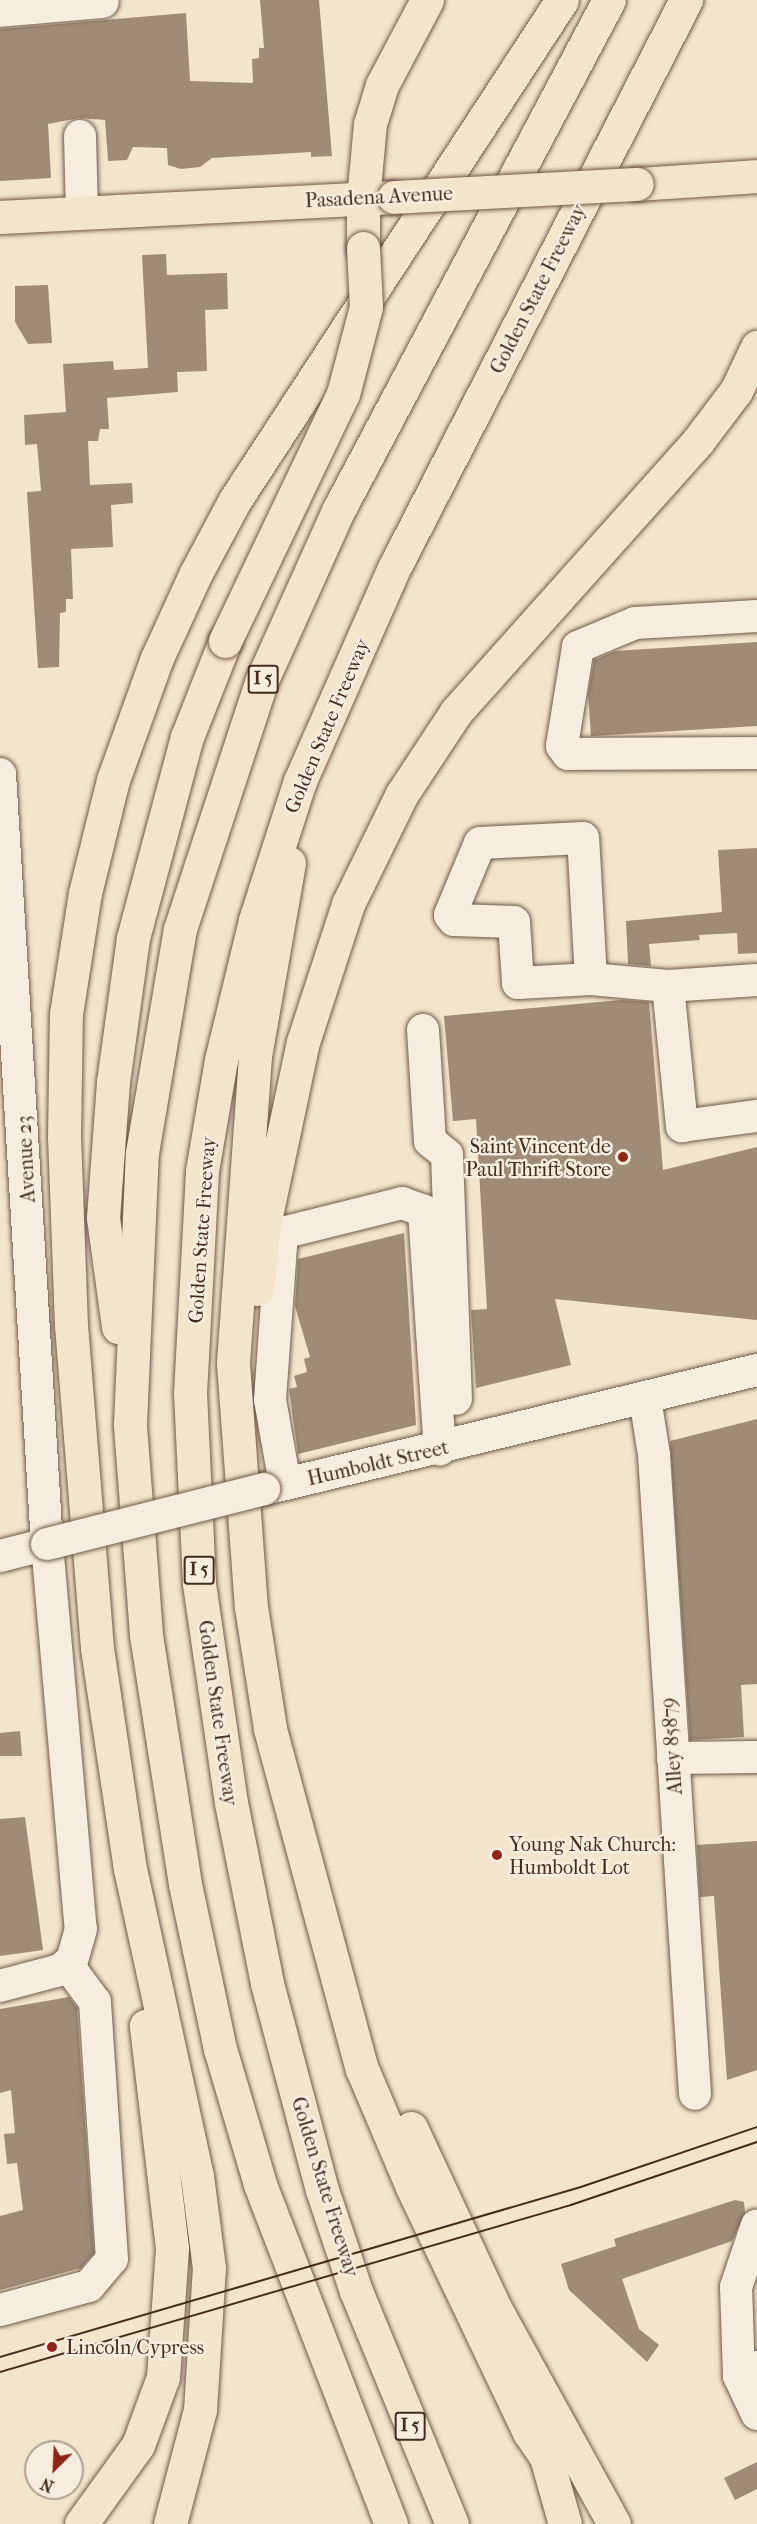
<!DOCTYPE html>
<style>
body{margin:0}
#map{position:relative;width:757px;height:2524px;overflow:hidden;background:#f3e4cc;font-family:"IM FELL French Canon",serif}
div>[style]{position:absolute}
[style*='--x']{left:calc(var(--x)*1px);top:calc(var(--y)*1px);width:calc(var(--w)*1px);rotate:calc(var(--a)*1deg)}
.building>*{inset:0;background:#9e8c78}
.roads{filter:drop-shadow(0 0 2px #6e5a49) drop-shadow(0 0 2px #6e5a49)}
.minor>*{height:32px;margin:-16px;padding:0 16px;transform-origin:16px;border-radius:16px;background:#f7edde}
.major>*{height:33px;margin:-16.5px;padding:0 16.5px;transform-origin:16.5px;border-radius:16.5px;background:#f3e4cc}
.highway>*{height:33px;margin:-16.5px;padding:0 16.5px;transform-origin:16.5px;border-radius:16.5px;background:#f3e4cc}
.tram>*{height:1.5px;margin:-0.75px;padding:0 0.75px;transform-origin:0.75px;border-radius:0.75px;background:#422c1d}
.bridges{filter:drop-shadow(0 0 2px #6e5a49) drop-shadow(0 0 2px #6e5a49)}
.minor-bridge>*{height:32px;margin:-16px;padding:0 16px;transform-origin:16px;border-radius:16px;background:#f7edde}
.major-bridge>*{height:33px;margin:-16.5px;padding:0 16.5px;transform-origin:16.5px;border-radius:16.5px;background:#f3e4cc}
.highway-bridge>*{height:33px;margin:-16.5px;padding:0 16.5px;transform-origin:16.5px;border-radius:16.5px;background:#f3e4cc}
.dots>*{width:16px;height:16px;translate:-50% -50%;box-sizing:border-box;border:3px solid #f7edde;border-radius:50%}
span{translate:-50% -50%;white-space:nowrap;text-align:center;line-height:1.15;-webkit-text-stroke:5px #f7edde;paint-order:stroke}
.shield-label span{padding:2px 4px;background:#f7edde;border:2px solid;border-radius:4px;-webkit-text-stroke-width:0}
.shield-label{font-size:18px;color:#422c1d;font-weight:700}
.street-label{font-size:20px;color:#422c1d}
.poi-label{font-size:20px;color:#422c1d}
.right{translate:-100% -50%;text-align:right}
.left{translate:0 -50%;text-align:left}
.north{position:absolute;left:24px;top:2440px;width:60px;height:60px;box-sizing:border-box;background:#f7edde;border:2px solid #afa091;border-radius:50%;rotate:204deg;font-size:16px;font-weight:700;line-height:24px;text-align:center;color:#422c1d}
.north::after{content:'';display:block;margin:auto;width:21px;height:27px;background:#8f2418;clip-path:polygon(50% 0,100% 100%,50% 72%,0 100%)}
</style>
<div id="map">
<div class="building">
<div style="clip-path:polygon(260px 0,319px 0,332px 156px,311px 157px,311px 152px,212px 158px,200px 167px,181px 169px,168px 165px,167px 148px,133px 147px,127px 160px,108px 161px,105px 120px,79px 118px,48px 124px,51px 178px,0 181px,0 29px,186px 13px,190px 81px,253px 83px,252px 59px,259px 58px,259px 48px,264px 48px)"></div>
<div style="clip-path:polygon(166px 254px,167px 275px,227px 273px,228px 309px,205px 310px,207px 371px,177px 372px,178px 392px,107px 398px,109px 429px,100px 429px,98px 441px,88px 441px,90px 485px,132px 483px,133px 503px,111px 505px,113px 547px,71px 549px,73px 599px,66px 599px,66px 612px,60px 613px,59px 667px,38px 668px,27px 492px,41px 491px,37px 444px,25px 445px,24px 415px,66px 412px,63px 364px,113px 361px,114px 370px,148px 368px,142px 255px)"></div>
<div style="clip-path:polygon(48px 285px,52px 343px,28px 344px,15px 322px,15px 286px)"></div>
<div style="clip-path:polygon(757px 642px,757px 726px,591px 736px,588px 695px,594px 660px,615px 651px)"></div>
<div style="clip-path:polygon(757px 848px,757px 953px,738px 954px,737px 933px,699px 935px,700px 940px,649px 944px,651px 966px,628px 964px,626px 921px,722px 912px,718px 850px)"></div>
<div style="clip-path:polygon(621px 1000px,649px 1002px,663px 1170px,757px 1147px,757px 1320px,555px 1299px,571px 1365px,476px 1388px,471px 1310px,487px 1309px,476px 1119px,453px 1121px,444px 1016px)"></div>
<div style="clip-path:polygon(404px 1233px,416px 1425px,298px 1454px,289px 1389px,297px 1387px,294px 1376px,307px 1372px,304px 1359px,310px 1357px,295px 1306px,298px 1259px)"></div>
<div style="clip-path:polygon(757px 1419px,757px 1684px,741px 1685px,744px 1737px,690px 1740px,670px 1441px)"></div>
<div style="clip-path:polygon(20px 1731px,22px 1756px,0 1756px,0 1733px)"></div>
<div style="clip-path:polygon(25px 1817px,43px 1950px,0 1956px,0 1819px)"></div>
<div style="clip-path:polygon(757px 1841px,757px 2070px,727px 2080px,714px 1896px,700px 1897px,697px 1845px)"></div>
<div style="clip-path:polygon(69px 1997px,77px 2008px,94px 2253px,81px 2268px,0 2290px,0 2216px,23px 2210px,17px 2163px,7px 2164px,4px 2134px,15px 2133px,11px 2090px,0 2093px,0 2009px)"></div>
<div style="clip-path:polygon(735px 2200px,744px 2202px,745px 2212px,732px 2241px,622px 2279px,639px 2329px,659px 2345px,647px 2362px,569px 2290px,561px 2264px,616px 2246px,614px 2239px)"></div>
<div style="clip-path:polygon(757px 2462px,757px 2489px,735px 2500px,724px 2478px)"></div>
</div>
<div class="roads">
<div class="minor">
<div style="--x:0;--y:11;--w:103;--a:-5"></div>
<div style="--x:80;--y:136;--w:76;--a:88.5"></div>
<div style="--x:757;--y:616;--w:122;--a:176.7"></div>
<div style="--x:635;--y:623;--w:62;--a:157.2"></div>
<div style="--x:578;--y:647;--w:100;--a:99.2"></div>
<div style="--x:562;--y:746;--w:10;--a:53"></div>
<div style="--x:568;--y:754;--w:189;--a:-0.3"></div>
<div style="--x:0;--y:774;--w:771;--a:86.51"></div>
<div style="--x:47;--y:1544;--w:386;--a:85"></div>
<div style="--x:81;--y:1929;--w:32;--a:106"></div>
<div style="--x:72;--y:1960;--w:16;--a:140"></div>
<div style="--x:60;--y:1970;--w:62;--a:165.1"></div>
<div style="--x:591;--y:979;--w:141;--a:-93.2"></div>
<div style="--x:583;--y:838;--w:103;--a:177.2"></div>
<div style="--x:480;--y:843;--w:78;--a:112.6"></div>
<div style="--x:450;--y:915;--w:6;--a:51"></div>
<div style="--x:454;--y:920;--w:60;--a:1.9"></div>
<div style="--x:514;--y:922;--w:61;--a:86.2"></div>
<div style="--x:518;--y:983;--w:73;--a:-3.1"></div>
<div style="--x:591;--y:979;--w:77;--a:5.2"></div>
<div style="--x:668;--y:986;--w:89;--a:-3.9"></div>
<div style="--x:668;--y:986;--w:141;--a:84.3"></div>
<div style="--x:682;--y:1126;--w:76;--a:-7.6"></div>
<div style="--x:423;--y:1030;--w:111;--a:86.4"></div>
<div style="--x:430;--y:1141;--w:22;--a:39"></div>
<div style="--x:447;--y:1155;--w:244;--a:87.9"></div>
<div style="--x:645;--y:1398;--w:58;--a:81"></div>
<div style="--x:654;--y:1455;--w:640;--a:86.33"></div>
<div style="--x:285;--y:1484;--w:85;--a:-100.1"></div>
<div style="--x:270;--y:1400;--w:167;--a:-85.9"></div>
<div style="--x:282;--y:1233;--w:124;--a:-14"></div>
<div style="--x:402;--y:1203;--w:23;--a:20"></div>
<div style="--x:424;--y:1211;--w:239;--a:86.2"></div>
<div style="--x:265;--y:1489;--w:506;--a:-13.6"></div>
<div style="--x:0;--y:1556;--w:49;--a:-14.3"></div>
<div style="--x:673;--y:1758;--w:84;--a:-0.7"></div>
<div style="--x:0;--y:2310;--w:92;--a:-15.1"></div>
<div style="--x:89;--y:2286;--w:35;--a:-50"></div>
<div style="--x:112;--y:2259;--w:258;--a:-93.8"></div>
<div style="--x:95;--y:2002;--w:47;--a:-126.4"></div>
<div style="--x:756;--y:2367;--w:19;--a:152"></div>
<div style="--x:739;--y:2376;--w:42;--a:64.7"></div>
<div style="--x:739;--y:2376;--w:89;--a:-91.9"></div>
<div style="--x:736;--y:2287;--w:65;--a:-71.3"></div>
</div>
<div class="major">
<div style="--x:637;--y:184;--w:120;--a:-3.8"></div>
<div style="--x:363;--y:199;--w:75;--a:-84.7"></div>
<div style="--x:370;--y:124;--w:41;--a:-72.9"></div>
<div style="--x:382;--y:85;--w:96;--a:-62.1"></div>
<div style="--x:0;--y:217;--w:393;--a:-2.9"></div>
</div>
<div class="highway">
<div style="--x:363;--y:199;--w:49;--a:90"></div>
<div style="--x:289;--y:863;--w:196;--a:100"></div>
<div style="--x:255;--y:1056;--w:308;--a:94.1"></div>
<div style="--x:233;--y:1363;--w:245;--a:85.8"></div>
<div style="--x:251;--y:1607;--w:123;--a:81.1"></div>
<div style="--x:270;--y:1729;--w:352;--a:74.9"></div>
<div style="--x:362;--y:2069;--w:128;--a:67"></div>
<div style="--x:412;--y:2187;--w:272;--a:64.5"></div>
<div style="--x:529;--y:2432;--w:30;--a:56"></div>
<div style="--x:546;--y:2457;--w:70;--a:74.2"></div>
<div style="--x:257;--y:1289;--w:64;--a:-83.8"></div>
<div style="--x:264;--y:1225;--w:187;--a:-78"></div>
<div style="--x:303;--y:1042;--w:145;--a:-71.9"></div>
<div style="--x:348;--y:904;--w:123;--a:-63.9"></div>
<div style="--x:402;--y:794;--w:98;--a:-56.6"></div>
<div style="--x:456;--y:712;--w:363;--a:-48.2"></div>
<div style="--x:698;--y:441;--w:63;--a:-52.8"></div>
<div style="--x:736;--y:391;--w:49;--a:-64.5"></div>
<div style="--x:118;--y:1327;--w:110;--a:-97.8"></div>
<div style="--x:103;--y:1218;--w:136;--a:-85.8"></div>
<div style="--x:113;--y:1082;--w:145;--a:-82.1"></div>
<div style="--x:133;--y:938;--w:208;--a:-75"></div>
<div style="--x:187;--y:737;--w:103;--a:-68.4"></div>
<div style="--x:411;--y:2128;--w:201;--a:65"></div>
<div style="--x:496;--y:2310;--w:244;--a:61.1"></div>
<div style="--x:81;--y:2524;--w:97;--a:-54.2"></div>
<div style="--x:138;--y:2445;--w:72;--a:-69.8"></div>
<div style="--x:163;--y:2377;--w:129;--a:-86"></div>
<div style="--x:172;--y:2248;--w:224;--a:-96.7"></div>
<div style="--x:170;--y:2524;--w:118;--a:-75.3"></div>
<div style="--x:200;--y:2410;--w:142;--a:-86.4"></div>
<div style="--x:209;--y:2268;--w:93;--a:-97.4"></div>
<div style="--x:197;--y:2176;--w:314;--a:-102.3"></div>
<div style="--x:130;--y:1869;--w:223;--a:-98.5"></div>
<div style="--x:97;--y:1648;--w:323;--a:-94.6"></div>
<div style="--x:71;--y:1326;--w:188;--a:-92.1"></div>
<div style="--x:64;--y:1138;--w:124;--a:-89.1"></div>
<div style="--x:66;--y:1014;--w:122;--a:-81.1"></div>
<div style="--x:85;--y:893;--w:116;--a:-76.1"></div>
<div style="--x:113;--y:780;--w:130;--a:-70.2"></div>
<div style="--x:157;--y:658;--w:94;--a:-65.4"></div>
<div style="--x:196;--y:573;--w:83;--a:-61.9"></div>
<div style="--x:235;--y:500;--w:597;--a:-56.82"></div>
<div style="--x:391;--y:2524;--w:364;--a:-111.1"></div>
<div style="--x:260;--y:2184;--w:141;--a:-106.5"></div>
<div style="--x:220;--y:2049;--w:169;--a:-102"></div>
<div style="--x:185;--y:1884;--w:253;--a:-98.9"></div>
<div style="--x:146;--y:1634;--w:211;--a:-94.4"></div>
<div style="--x:130;--y:1424;--w:271;--a:-87.5"></div>
<div style="--x:142;--y:1153;--w:227;--a:-80.4"></div>
<div style="--x:180;--y:929;--w:262;--a:-71.8"></div>
<div style="--x:262;--y:680;--w:188;--a:-65.8"></div>
<div style="--x:339;--y:509;--w:576;--a:-62.06"></div>
<div style="--x:452;--y:2524;--w:252;--a:-112.4"></div>
<div style="--x:356;--y:2291;--w:107;--a:-108.6"></div>
<div style="--x:322;--y:2190;--w:214;--a:-104.9"></div>
<div style="--x:267;--y:1983;--w:184;--a:-101.3"></div>
<div style="--x:231;--y:1803;--w:222;--a:-98.3"></div>
<div style="--x:199;--y:1583;--w:190;--a:-92.7"></div>
<div style="--x:190;--y:1393;--w:222;--a:-86.9"></div>
<div style="--x:202;--y:1171;--w:113;--a:-80.3"></div>
<div style="--x:221;--y:1060;--w:144;--a:-76.3"></div>
<div style="--x:255;--y:920;--w:146;--a:-72.1"></div>
<div style="--x:300;--y:781;--w:233;--a:-66.2"></div>
<div style="--x:394;--y:568;--w:639;--a:-62.79"></div>
</div>
</div>
<div class="tram">
<div style="--x:0;--y:2357;--w:605;--a:-16.31"></div>
<div style="--x:581;--y:2187;--w:186;--a:-18.8"></div>
<div style="--x:0;--y:2372;--w:595;--a:-16.3"></div>
<div style="--x:571;--y:2205;--w:196;--a:-18.7"></div>
</div>
<div class="bridges">
<div class="minor-bridge">
<div style="--x:47;--y:1544;--w:224;--a:-14.2"></div>
</div>
<div class="major-bridge">
<div style="--x:394;--y:197;--w:243;--a:-3.1"></div>
</div>
<div class="highway-bridge">
<div style="--x:225;--y:641;--w:274;--a:-64.5"></div>
<div style="--x:343;--y:394;--w:90;--a:-75.2"></div>
<div style="--x:366;--y:307;--w:59;--a:-92.9"></div>
</div>
</div>
<div class="dots">
<div style="left:623px;top:1157px;background:#8f2418"></div>
<div style="left:497px;top:1855px;background:#8f2418"></div>
<div style="left:52px;top:2347px;background:#8f2418"></div>
</div>
<div class="shield-label">
<span style="left:263px;top:679px">I 5</span>
<span style="left:199px;top:1570px">I 5</span>
<span style="left:410px;top:2426px">I 5</span>
</div>
<div class="street-label">
<span style="left:379px;top:197px;rotate:-3deg">Pasadena Avenue</span>
<span style="left:538px;top:289px;rotate:-63deg">Golden State Freeway</span>
<span style="left:327px;top:726px;rotate:-67deg">Golden State Freeway</span>
<span style="left:26px;top:1159px;rotate:-93deg">Avenue 23</span>
<span style="left:202px;top:1230px;rotate:-86deg">Golden State Freeway</span>
<span style="left:378px;top:1463px;rotate:-13deg">Humboldt Street</span>
<span style="left:218px;top:1713px;rotate:82deg">Golden State Freeway</span>
<span style="left:672px;top:1746px;rotate:-94deg">Alley 85879</span>
<span style="left:325px;top:2187px;rotate:73deg">Golden State Freeway</span>
</div>
<div class="poi-label">
<span class="right" style="left:611px;top:1158px">Saint Vincent de<br>Paul Thrift Store</span>
<span class="left" style="left:509px;top:1856px">Young Nak Church:<br>Humboldt Lot</span>
<span class="left" style="left:66px;top:2347px">Lincoln/Cypress</span>
</div>
<div class="north">N</div>
</div>
